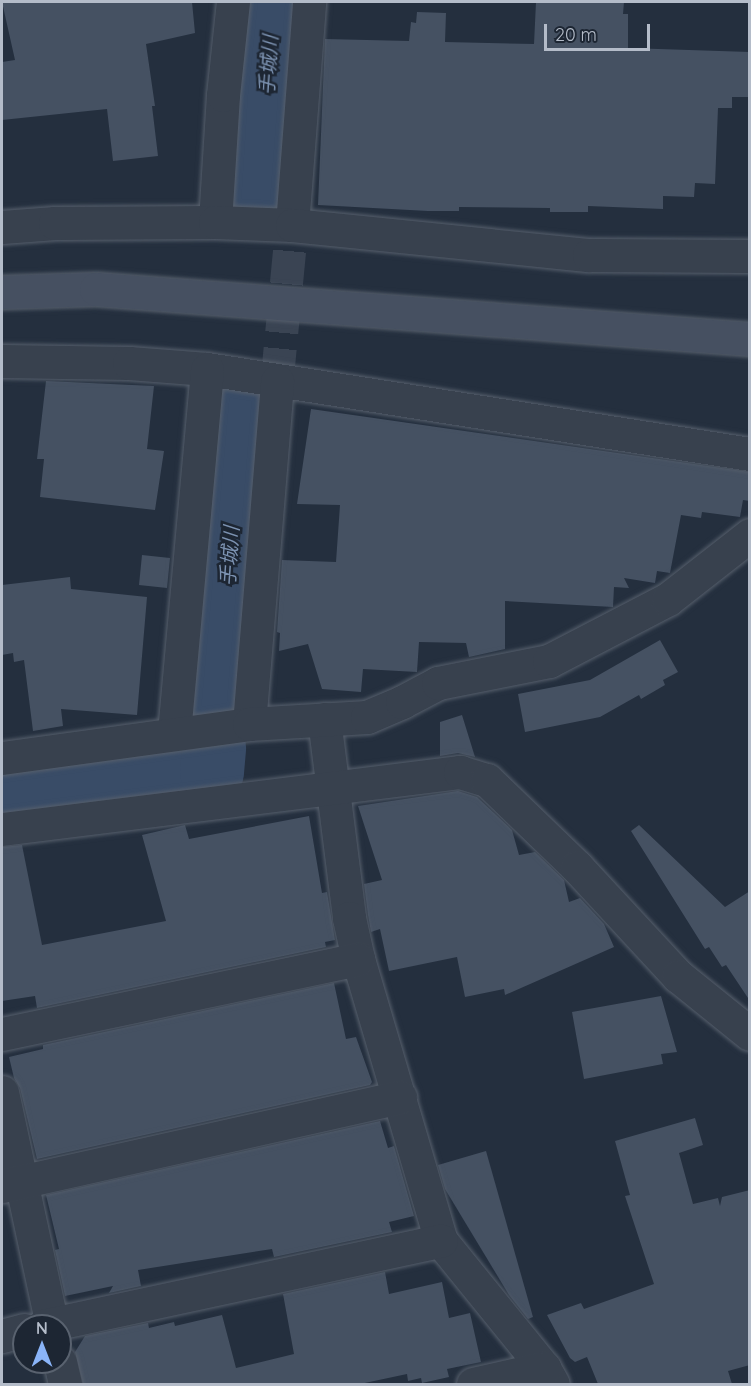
<!DOCTYPE html>
<meta charset="utf-8">
<style>
body{margin:0}
#map{position:relative;width:751px;height:1386px;overflow:hidden;background:#242f3e;font-family:Quicksand,"Noto Sans JP",sans-serif}
div>[style]{position:absolute}
[style*='--x']{left:calc(var(--x)*1px);top:calc(var(--y)*1px);width:calc(var(--w)*1px);rotate:calc(var(--a)*1deg)}
.river>*{height:64px;margin:-32px;padding:0 32px;transform-origin:32px;border-radius:32px;background:#394c67}
.building>*{inset:0;background:#455162}
.street-tunnel>*{height:33px;margin-top:-16.5px;transform-origin:0;background:repeating-linear-gradient(90deg,#3a4453 0 33px,transparent 0 49px)}
.roads{filter:drop-shadow(0 0 2px #565f6c) drop-shadow(0 0 2px #565f6c)}
.street>*{height:33px;margin:-16.5px;padding:0 16.5px;transform-origin:16.5px;border-radius:16.5px;background:#38414e}
.secondary>*{height:33px;margin:-16.5px;padding:0 16.5px;transform-origin:16.5px;border-radius:16.5px;background:#465061}
span{translate:-50% -50%;white-space:nowrap;text-align:center;line-height:1.15;-webkit-text-stroke:5px #1d2633;paint-order:stroke}
.water-label{font-size:20px;color:#7c92b1;font-style:italic}
.frame{position:absolute;inset:0;border:3px solid #b4bcc9;pointer-events:none}
.north{position:absolute;left:12px;top:1314px;width:60px;height:60px;box-sizing:border-box;background:#1d2633;border:2px solid #59626f;border-radius:50%;rotate:0deg;font-size:16px;font-weight:700;line-height:24px;text-align:center;color:#b4bcc9}
.north::after{content:'';display:block;margin:auto;width:21px;height:27px;background:#8ab4f8;clip-path:polygon(50% 0,100% 100%,50% 72%,0 100%)}
.scale{position:absolute;left:544px;top:24px;width:106px;height:27px;box-sizing:border-box;border:3px solid #b4bcc9;border-top:0;padding-left:8px;font-size:18px;line-height:21px;white-space:nowrap;color:#b4bcc9;-webkit-text-stroke:4px #1d2633;paint-order:stroke}
</style>
<div id="map">
<div class="river">
<div style="--x:258;--y:201;--w:200;--a:-85.7"></div>
<div style="--x:217;--y:711;--w:312;--a:-85.6"></div>
<div style="--x:2;--y:796;--w:211;--a:-6.5"></div>
<div style="--x:212;--y:772;--w:24;--a:-85"></div>
</div>
<div class="building">
<div style="clip-path:polygon(2px 2px,192px 2px,195px 33px,146px 44px,155px 106px,152px 106px,158px 156px,113px 161px,107px 109px,2px 120px,2px 62px,15px 60px)"></div>
<div style="clip-path:polygon(536px 2px,624px 2px,623px 14px,628px 14px,628px 48px,750px 52px,750px 97px,732px 97px,732px 108px,718px 108px,715px 184px,695px 183px,694px 197px,663px 196px,663px 209px,588px 206px,588px 212px,550px 212px,550px 208px,459px 207px,459px 211px,428px 211px,318px 205px,325px 39px,409px 41px,411px 22px,416px 23px,417px 12px,446px 13px,445px 42px,534px 44px)"></div>
<div style="clip-path:polygon(46px 381px,154px 386px,147px 449px,164px 451px,155px 510px,40px 497px,44px 459px,37px 459px)"></div>
<div style="clip-path:polygon(311px 409px,750px 472px,750px 501px,743px 500px,740px 517px,702px 512px,701px 518px,681px 515px,670px 573px,657px 571px,655px 583px,624px 578px,629px 588px,614px 587px,613px 607px,505px 601px,505px 649px,469px 657px,466px 643px,419px 642px,417px 672px,363px 669px,361px 692px,322px 689px,308px 644px,279px 651px,280px 633px,277px 632px,282px 560px,336px 562px,340px 505px,297px 504px)"></div>
<div style="clip-path:polygon(142px 555px,170px 558px,167px 588px,139px 585px)"></div>
<div style="clip-path:polygon(70px 577px,71px 589px,147px 597px,137px 715px,61px 709px,63px 726px,33px 731px,24px 660px,14px 662px,13px 653px,2px 655px,2px 585px)"></div>
<div style="clip-path:polygon(660px 640px,678px 672px,663px 680px,665px 685px,641px 699px,639px 695px,600px 717px,525px 732px,518px 694px,590px 680px)"></div>
<div style="clip-path:polygon(462px 715px,475px 757px,458px 753px,440px 756px,440px 722px)"></div>
<div style="clip-path:polygon(458px 791px,477px 797px,512px 830px,519px 855px,535px 852px,564px 880px,569px 902px,580px 898px,604px 924px,614px 947px,505px 995px,504px 989px,465px 997px,457px 957px,389px 971px,380px 929px,371px 932px,368px 915px,364px 884px,382px 880px,358px 806px)"></div>
<div style="clip-path:polygon(309px 816px,322px 893px,327px 892px,335px 940px,325px 942px,326px 947px,37px 1008px,35px 996px,2px 1001px,2px 847px,22px 845px,42px 945px,166px 921px,142px 835px,185px 825px,189px 839px)"></div>
<div style="clip-path:polygon(639px 825px,725px 907px,750px 891px,750px 1001px,726px 965px,722px 967px,709px 947px,705px 949px,631px 831px)"></div>
<div style="clip-path:polygon(334px 983px,346px 1039px,356px 1037px,372px 1082px,370px 1085px,37px 1159px,20px 1088px,14px 1078px,9px 1057px,43px 1049px,43px 1045px)"></div>
<div style="clip-path:polygon(661px 996px,677px 1052px,661px 1054px,663px 1064px,584px 1079px,572px 1012px)"></div>
<div style="clip-path:polygon(695px 1118px,703px 1145px,679px 1153px,693px 1204px,718px 1198px,720px 1206px,722px 1197px,750px 1190px,750px 1365px,728px 1371px,732px 1384px,598px 1384px,587px 1357px,575px 1362px,570px 1358px,547px 1315px,581px 1303px,584px 1309px,654px 1284px,625px 1196px,630px 1195px,615px 1141px)"></div>
<div style="clip-path:polygon(380px 1121px,388px 1148px,394px 1146px,414px 1216px,389px 1222px,392px 1232px,274px 1257px,272px 1249px,138px 1270px,141px 1286px,109px 1293px,113px 1286px,65px 1296px,55px 1250px,59px 1249px,46px 1195px)"></div>
<div style="clip-path:polygon(486px 1151px,533px 1317px,528px 1319px,509px 1295px,445px 1189px,438px 1165px)"></div>
<div style="clip-path:polygon(385px 1272px,389px 1294px,442px 1282px,449px 1318px,470px 1313px,481px 1362px,447px 1369px,449px 1377px,422px 1383px,421px 1378px,408px 1381px,407px 1374px,360px 1384px,83px 1384px,75px 1352px,85px 1336px,148px 1323px,149px 1328px,174px 1322px,175px 1326px,222px 1315px,236px 1368px,294px 1354px,283px 1294px)"></div>
</div>
<div class="street-tunnel">
<div style="--x:277;--y:381;--w:157;--a:-84.5"></div>
</div>
<div class="roads">
<div class="street">
<div style="--x:215;--y:222;--w:127;--a:-86.4"></div>
<div style="--x:223;--y:95;--w:94;--a:-83.9"></div>
<div style="--x:292;--y:225;--w:224;--a:-85.6"></div>
<div style="--x:2;--y:227;--w:53;--a:-4.3"></div>
<div style="--x:55;--y:223;--w:160;--a:-0.4"></div>
<div style="--x:215;--y:222;--w:77;--a:2.2"></div>
<div style="--x:292;--y:225;--w:299;--a:5.8"></div>
<div style="--x:589;--y:255;--w:161;--a:0.4"></div>
<div style="--x:2;--y:361;--w:127;--a:0.9"></div>
<div style="--x:129;--y:363;--w:78;--a:4.4"></div>
<div style="--x:207;--y:369;--w:550;--a:8.9"></div>
<div style="--x:324;--y:719;--w:201;--a:82.8"></div>
<div style="--x:349;--y:918;--w:42;--a:77.6"></div>
<div style="--x:358;--y:959;--w:294;--a:73.6"></div>
<div style="--x:441;--y:1241;--w:164;--a:51"></div>
<div style="--x:544;--y:1368;--w:18;--a:61"></div>
<div style="--x:249;--y:724;--w:344;--a:-85.3"></div>
<div style="--x:174;--y:733;--w:365;--a:-84.8"></div>
<div style="--x:2;--y:758;--w:249;--a:-7.8"></div>
<div style="--x:249;--y:724;--w:118;--a:-3.4"></div>
<div style="--x:367;--y:717;--w:38;--a:-23"></div>
<div style="--x:402;--y:702;--w:41;--a:-27.8"></div>
<div style="--x:438;--y:683;--w:113;--a:-11.2"></div>
<div style="--x:549;--y:661;--w:134;--a:-27.5"></div>
<div style="--x:668;--y:599;--w:104;--a:-38"></div>
<div style="--x:2;--y:829;--w:462;--a:-7.1"></div>
<div style="--x:460;--y:772;--w:28;--a:17"></div>
<div style="--x:487;--y:780;--w:125;--a:44"></div>
<div style="--x:577;--y:867;--w:149;--a:47.2"></div>
<div style="--x:678;--y:976;--w:92;--a:38.9"></div>
<div style="--x:2;--y:1034;--w:364;--a:-11.9"></div>
<div style="--x:2;--y:1092;--w:239;--a:77.9"></div>
<div style="--x:2;--y:1186;--w:408;--a:-12.6"></div>
<div style="--x:43;--y:1326;--w:407;--a:-12.1"></div>
<div style="--x:2;--y:1336;--w:23;--a:-15"></div>
<div style="--x:60;--y:1362;--w:23;--a:77"></div>
<div style="--x:473;--y:1384;--w:73;--a:-12.7"></div>
</div>
<div class="secondary">
<div style="--x:2;--y:292;--w:94;--a:-1.8"></div>
<div style="--x:96;--y:289;--w:656;--a:4.37"></div>
</div>
</div>
<div class="water-label">
<span style="left:268px;top:65px;rotate:-86deg">手城川</span>
<span style="left:229px;top:556px;rotate:-86deg">手城川</span>
</div>
<div class="frame"></div>
<div class="north">N</div>
<div class="scale">20 m</div>
</div>
